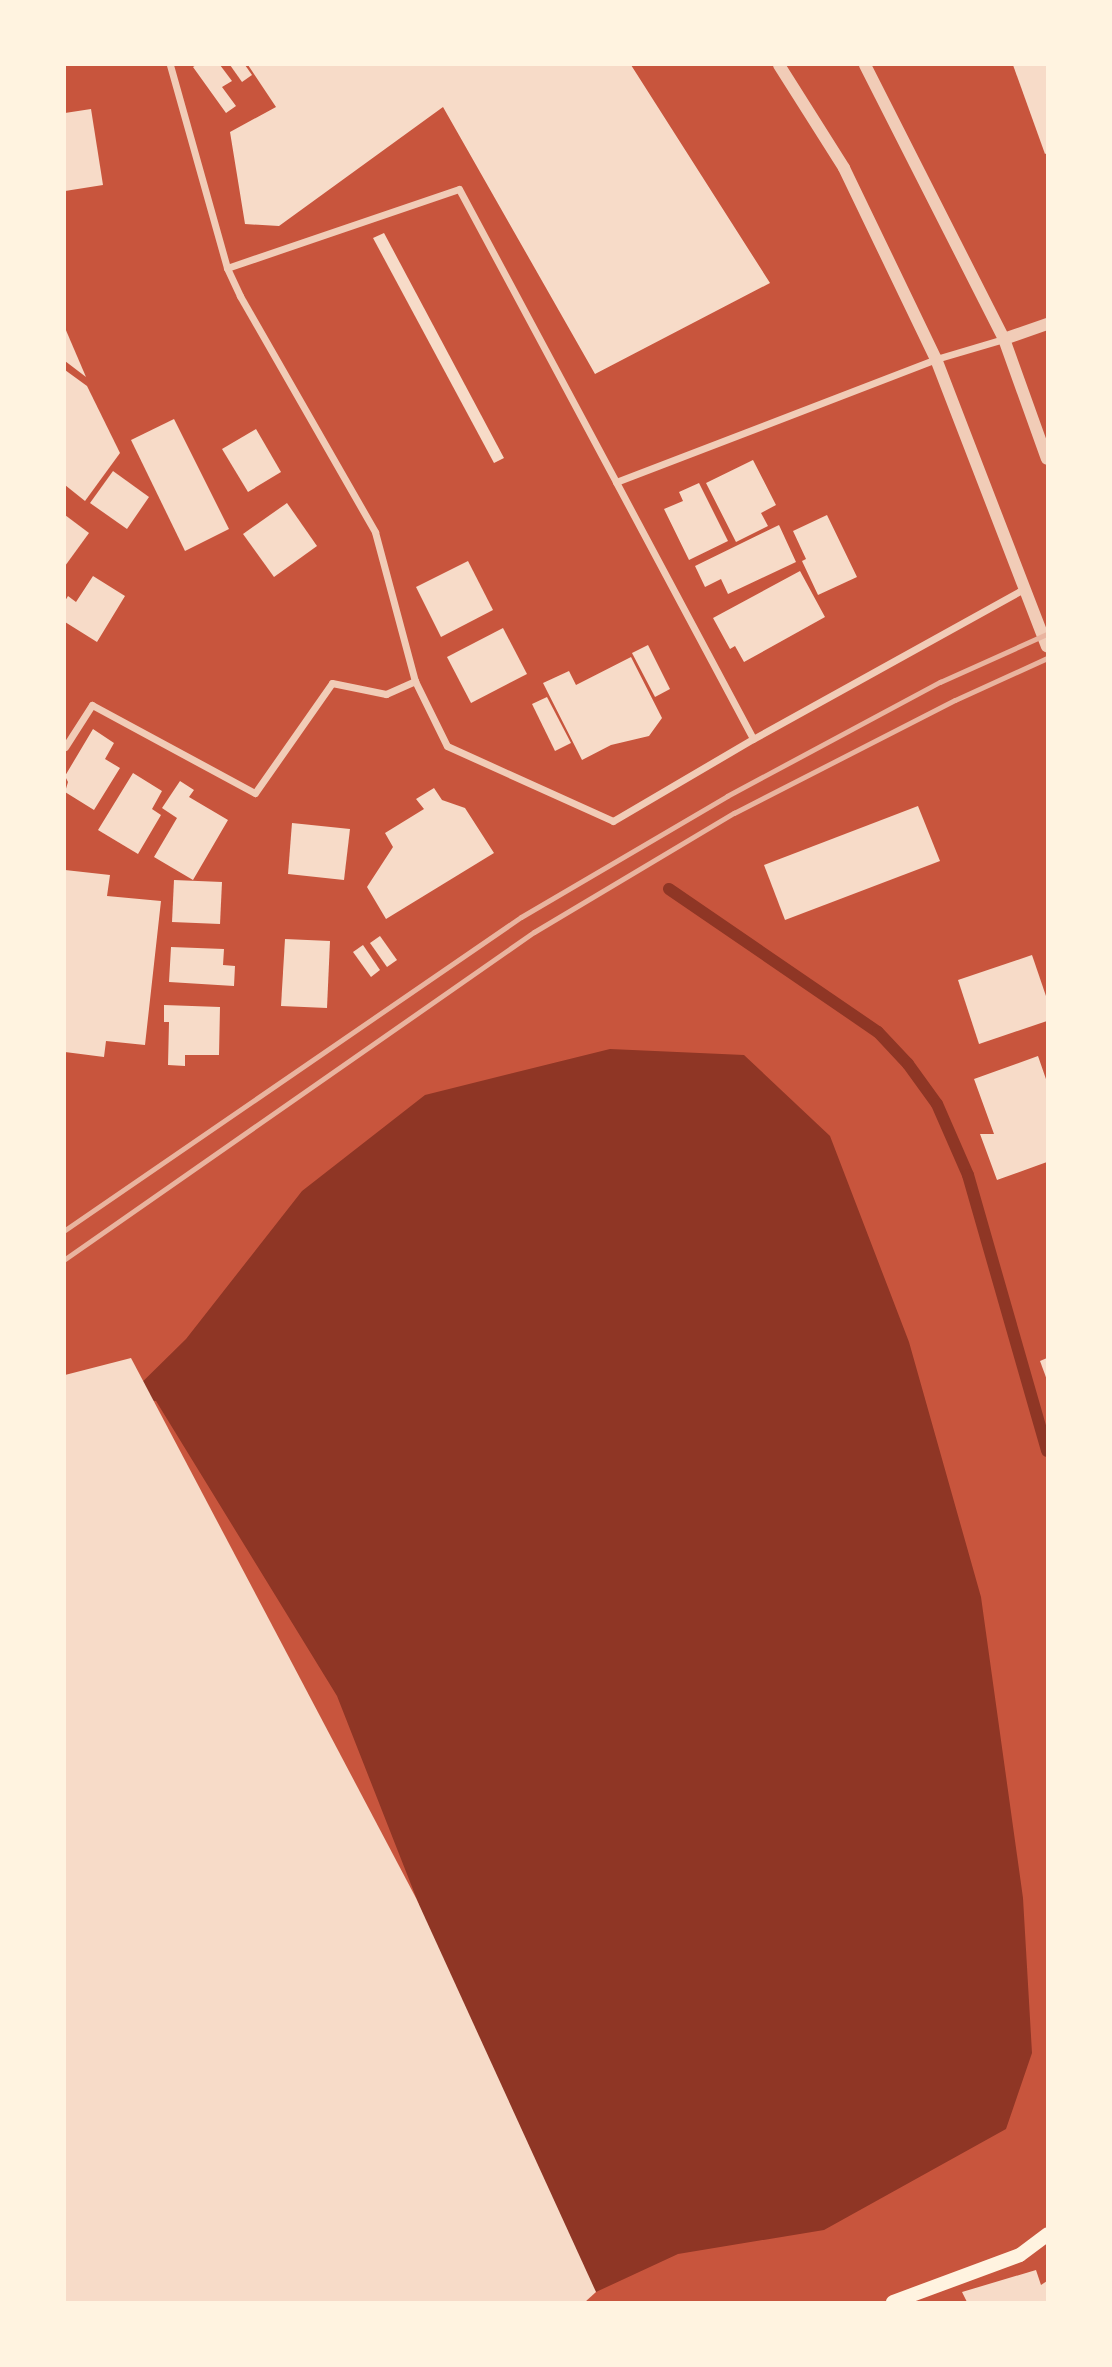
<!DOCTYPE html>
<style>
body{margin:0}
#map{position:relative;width:1112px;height:2367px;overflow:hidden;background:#c8553d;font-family:Rubik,sans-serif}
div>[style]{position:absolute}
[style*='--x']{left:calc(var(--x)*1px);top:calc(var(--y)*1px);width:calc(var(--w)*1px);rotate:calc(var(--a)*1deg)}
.water>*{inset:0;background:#8f3625}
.stream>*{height:12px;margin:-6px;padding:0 6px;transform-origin:6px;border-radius:6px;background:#8f3625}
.building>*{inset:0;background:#f7dbc8}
.minor>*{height:7px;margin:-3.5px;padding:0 3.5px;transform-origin:3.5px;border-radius:3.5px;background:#f1ccb7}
.tertiary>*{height:12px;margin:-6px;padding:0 6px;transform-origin:6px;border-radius:6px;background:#f1ccb7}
.secondary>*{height:14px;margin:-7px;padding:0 7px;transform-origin:7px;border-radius:7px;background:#fff3e0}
.rail>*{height:5px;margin:-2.5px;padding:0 2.5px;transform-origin:2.5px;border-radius:2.5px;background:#e9b49f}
span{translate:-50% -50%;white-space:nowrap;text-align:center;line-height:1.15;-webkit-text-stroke:7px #fff3e0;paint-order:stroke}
.frame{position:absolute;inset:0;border:66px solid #fff3e0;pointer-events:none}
</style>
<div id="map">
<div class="water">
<div style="clip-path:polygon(610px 1049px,744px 1055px,830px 1136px,909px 1342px,981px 1597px,1023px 1898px,1032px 2053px,1006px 2129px,824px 2230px,678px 2254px,596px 2292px,580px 2267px,445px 1971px,337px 1696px,156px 1401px,125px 1399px,186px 1339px,302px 1191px,425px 1095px)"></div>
</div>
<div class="stream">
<div style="--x:669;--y:889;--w:253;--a:34.4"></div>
<div style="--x:878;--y:1032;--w:44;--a:46.8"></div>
<div style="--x:908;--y:1064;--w:49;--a:54.1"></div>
<div style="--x:937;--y:1104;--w:77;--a:66.4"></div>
<div style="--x:968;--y:1175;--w:287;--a:74"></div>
</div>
<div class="building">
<div style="clip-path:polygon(196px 65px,220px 65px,232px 81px,222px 87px,236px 106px,226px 113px,193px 67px)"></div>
<div style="clip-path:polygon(230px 65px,245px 65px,252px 75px,242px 82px)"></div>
<div style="clip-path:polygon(248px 65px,631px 65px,770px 283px,595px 374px,443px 107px,279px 226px,245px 224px,230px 132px,276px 107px)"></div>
<div style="clip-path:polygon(1013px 65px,1047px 65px,1047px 153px,1045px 154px)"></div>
<div style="clip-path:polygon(91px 109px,103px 185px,65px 191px,65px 113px)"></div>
<div style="clip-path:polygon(384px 233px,504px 458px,494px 463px,373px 238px)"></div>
<div style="clip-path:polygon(65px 328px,86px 377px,65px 361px)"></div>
<div style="clip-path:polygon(65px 370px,87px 386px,120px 453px,85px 501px,65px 485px)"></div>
<div style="clip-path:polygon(174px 419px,229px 529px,185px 551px,131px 440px)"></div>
<div style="clip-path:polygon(256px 429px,281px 472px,248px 492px,222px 449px)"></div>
<div style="clip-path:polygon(753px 460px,776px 505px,761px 513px,768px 526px,736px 542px,706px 483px)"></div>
<div style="clip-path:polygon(113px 471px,149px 497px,127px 529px,90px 503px)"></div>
<div style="clip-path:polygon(699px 483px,728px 541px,689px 560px,664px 509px,683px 501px,679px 492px)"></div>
<div style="clip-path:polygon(287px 503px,317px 546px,274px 577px,243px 534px)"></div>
<div style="clip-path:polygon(65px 515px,89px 533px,65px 566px)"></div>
<div style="clip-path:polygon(827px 515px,857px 577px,818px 595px,802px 561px,806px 559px,793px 531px)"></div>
<div style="clip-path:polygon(779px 525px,796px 562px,728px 594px,721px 579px,705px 587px,695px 566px)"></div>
<div style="clip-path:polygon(468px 561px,493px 610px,441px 637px,416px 587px)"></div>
<div style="clip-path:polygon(800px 571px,825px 617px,744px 662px,735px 646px,730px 649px,713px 618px)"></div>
<div style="clip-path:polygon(93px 576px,125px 596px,97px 642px,65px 622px,65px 601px,68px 596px,76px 602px)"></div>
<div style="clip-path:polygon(503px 628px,527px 674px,471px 703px,447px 657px)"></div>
<div style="clip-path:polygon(648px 645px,670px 689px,655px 697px,632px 653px)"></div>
<div style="clip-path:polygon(631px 657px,662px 718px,649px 736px,611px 745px,582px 760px,543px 683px,569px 671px,576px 685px)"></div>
<div style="clip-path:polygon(547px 697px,571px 743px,555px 751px,532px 704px)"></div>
<div style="clip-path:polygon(93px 729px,114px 743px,105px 759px,120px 768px,94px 810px,65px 792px,68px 782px,65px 776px)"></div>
<div style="clip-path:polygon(133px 773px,162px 791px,152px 809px,161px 815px,138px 854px,98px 830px)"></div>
<div style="clip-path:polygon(180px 781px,194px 790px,189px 797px,228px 820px,193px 880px,154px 857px,177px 818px,162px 808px)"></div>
<div style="clip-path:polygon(434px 788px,442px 800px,465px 808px,494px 853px,386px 919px,367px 887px,393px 847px,385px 833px,424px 809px,416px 799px)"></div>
<div style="clip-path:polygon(918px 806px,940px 861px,785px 920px,764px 865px)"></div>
<div style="clip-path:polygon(292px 823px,350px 829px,344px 880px,288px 874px)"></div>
<div style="clip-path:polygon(65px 870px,110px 875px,107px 896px,161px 901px,145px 1045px,106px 1041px,104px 1057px,65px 1052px)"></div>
<div style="clip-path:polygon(174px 880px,222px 882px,220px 924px,172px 922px)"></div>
<div style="clip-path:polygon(380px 936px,397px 960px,387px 967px,370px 943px)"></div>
<div style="clip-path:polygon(285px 939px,330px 941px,327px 1008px,281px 1006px)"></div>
<div style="clip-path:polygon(363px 945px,380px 970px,371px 977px,353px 952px)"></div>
<div style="clip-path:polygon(171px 947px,224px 949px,223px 965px,235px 966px,234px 986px,169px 982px)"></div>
<div style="clip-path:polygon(1032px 955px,1047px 999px,1047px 1021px,979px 1044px,958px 980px)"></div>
<div style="clip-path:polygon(164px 1005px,220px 1007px,219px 1055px,185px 1055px,185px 1066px,168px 1065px,169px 1022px,164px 1022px)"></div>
<div style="clip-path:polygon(1038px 1056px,1047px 1082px,1047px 1162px,997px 1180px,980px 1134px,994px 1134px,974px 1079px)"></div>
<div style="clip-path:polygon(131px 1358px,416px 1898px,596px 2292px,585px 2302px,65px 2302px,65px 1375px)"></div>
<div style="clip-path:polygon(1047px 1358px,1047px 1380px,1040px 1361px)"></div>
<div style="clip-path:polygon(1036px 2270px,1041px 2285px,1047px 2281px,1047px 2302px,967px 2302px,962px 2292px)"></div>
</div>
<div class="minor">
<div style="--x:170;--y:65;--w:211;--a:74.3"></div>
<div style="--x:227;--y:268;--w:245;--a:-18.8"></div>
<div style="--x:459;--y:189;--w:332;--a:61.8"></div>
<div style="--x:616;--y:482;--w:343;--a:-21"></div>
<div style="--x:936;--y:359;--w:71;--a:-16.4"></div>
<div style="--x:227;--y:268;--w:31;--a:65"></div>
<div style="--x:240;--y:296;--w:272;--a:60.2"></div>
<div style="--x:375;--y:532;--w:154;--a:75"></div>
<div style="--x:415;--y:681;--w:72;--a:63.8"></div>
<div style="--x:447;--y:746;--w:182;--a:24.3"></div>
<div style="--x:613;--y:821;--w:162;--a:-30.4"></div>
<div style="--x:753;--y:739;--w:311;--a:-29"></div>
<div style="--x:616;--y:482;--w:291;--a:61.9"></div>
<div style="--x:65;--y:747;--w:50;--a:-57.3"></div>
<div style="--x:92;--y:705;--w:185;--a:28.4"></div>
<div style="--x:255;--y:793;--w:134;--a:-55"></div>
<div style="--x:332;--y:683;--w:55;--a:11.5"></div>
<div style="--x:386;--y:694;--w:32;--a:-24"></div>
</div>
<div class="tertiary">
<div style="--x:779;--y:65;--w:122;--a:57.7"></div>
<div style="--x:844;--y:168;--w:212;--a:64.3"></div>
<div style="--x:936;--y:359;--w:308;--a:68.9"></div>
<div style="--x:865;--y:65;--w:307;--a:63.1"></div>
<div style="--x:1004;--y:339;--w:127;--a:70.3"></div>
<div style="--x:1004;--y:339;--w:46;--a:-19.2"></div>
</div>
<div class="secondary">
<div style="--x:893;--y:2302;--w:135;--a:-20.3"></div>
<div style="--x:1020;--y:2255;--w:34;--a:-37"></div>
</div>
<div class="rail">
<div style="--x:65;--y:1230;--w:553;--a:-34.47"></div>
<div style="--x:521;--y:917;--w:239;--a:-30.4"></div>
<div style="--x:727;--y:796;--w:242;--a:-28.2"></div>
<div style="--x:940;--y:682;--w:117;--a:-24.2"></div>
<div style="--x:65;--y:1259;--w:572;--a:-34.89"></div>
<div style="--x:534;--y:932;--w:233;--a:-30.8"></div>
<div style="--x:734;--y:813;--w:248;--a:-27.1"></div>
<div style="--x:955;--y:700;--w:101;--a:-24.5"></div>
</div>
<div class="frame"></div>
</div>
